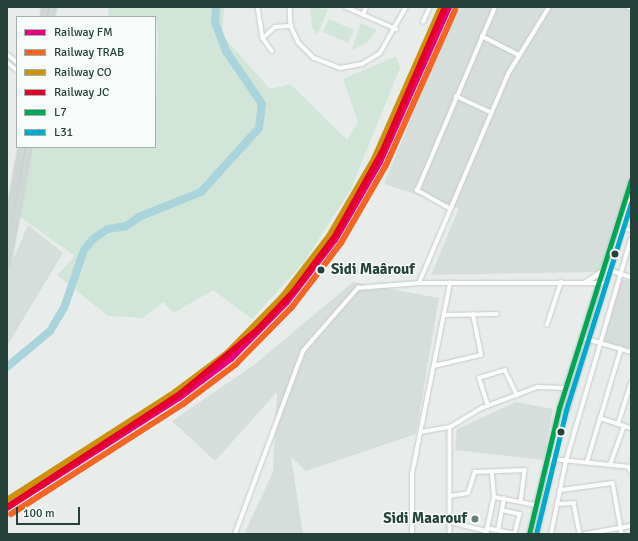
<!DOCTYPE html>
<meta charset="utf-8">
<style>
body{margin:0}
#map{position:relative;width:638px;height:541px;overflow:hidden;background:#e8edeb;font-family:Signika,sans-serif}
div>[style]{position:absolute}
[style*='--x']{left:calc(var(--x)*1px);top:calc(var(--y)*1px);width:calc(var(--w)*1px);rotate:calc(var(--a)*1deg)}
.built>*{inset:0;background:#d6dedb}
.green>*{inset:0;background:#d1e6d8}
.river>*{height:8px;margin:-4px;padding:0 4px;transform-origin:4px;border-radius:4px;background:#a9d4db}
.roads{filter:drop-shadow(0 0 1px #c5cac8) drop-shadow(0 0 1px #c5cac8)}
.street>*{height:3.5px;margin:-1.75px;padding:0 1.75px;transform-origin:1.75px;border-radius:1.75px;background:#fcfcfc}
.secondary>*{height:5px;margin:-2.5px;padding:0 2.5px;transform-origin:2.5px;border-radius:2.5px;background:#fcfcfc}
.primary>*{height:5.5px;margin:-2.75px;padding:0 2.75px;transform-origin:2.75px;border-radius:2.75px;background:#cfd7d5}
.bus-1>*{height:5px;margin:-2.5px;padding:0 2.5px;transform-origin:2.5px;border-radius:2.5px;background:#00a651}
.bus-2>*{height:5px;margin:-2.5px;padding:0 2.5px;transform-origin:2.5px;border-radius:2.5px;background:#00a9ce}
.rail-1>*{height:6px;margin:-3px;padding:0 3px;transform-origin:3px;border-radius:3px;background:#e5007d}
.rail-2>*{height:6px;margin:-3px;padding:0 3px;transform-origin:3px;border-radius:3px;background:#f26522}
.rail-3>*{height:6px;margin:-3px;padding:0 3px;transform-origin:3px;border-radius:3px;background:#cd920c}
.rail-4>*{height:6px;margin:-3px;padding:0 3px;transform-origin:3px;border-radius:3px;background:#e4002b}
.dots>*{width:11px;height:11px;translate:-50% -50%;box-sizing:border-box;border:2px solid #f7fbf9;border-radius:50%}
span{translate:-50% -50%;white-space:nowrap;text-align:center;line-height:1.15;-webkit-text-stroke:3px #f7fbf9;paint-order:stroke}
.stop-label{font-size:15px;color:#24423a;font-weight:700}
.left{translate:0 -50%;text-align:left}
.poi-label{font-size:15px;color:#24423a;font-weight:700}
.right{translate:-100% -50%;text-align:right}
.frame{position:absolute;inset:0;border:8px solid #24423a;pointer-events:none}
.legend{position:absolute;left:16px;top:16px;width:140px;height:132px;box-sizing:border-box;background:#f7fbf9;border:1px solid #a3b1ad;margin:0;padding:5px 7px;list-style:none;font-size:12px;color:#24423a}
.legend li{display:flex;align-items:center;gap:8px;height:20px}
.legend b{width:20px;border:1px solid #a3b1ad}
.scale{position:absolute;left:16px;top:507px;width:64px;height:18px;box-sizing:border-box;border:2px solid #24423a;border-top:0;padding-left:5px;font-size:12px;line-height:14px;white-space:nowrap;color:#24423a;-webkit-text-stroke:3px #f7fbf9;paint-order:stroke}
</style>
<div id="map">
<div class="built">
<div style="clip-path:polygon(457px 7px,631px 7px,631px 194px,598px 272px,431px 275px,459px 208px,384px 184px)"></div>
<div style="clip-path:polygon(28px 225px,63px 253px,7px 346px,7px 274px)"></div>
<div style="clip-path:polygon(620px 278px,631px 282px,631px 351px,601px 341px)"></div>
<div style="clip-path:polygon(353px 282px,439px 298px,416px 434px,306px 471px,291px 457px,303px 534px,244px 534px,273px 472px,277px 392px,215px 461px,172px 421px,254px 365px)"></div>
<div style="clip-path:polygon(516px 402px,553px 409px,544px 460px,455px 450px,457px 429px)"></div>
</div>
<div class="green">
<div style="clip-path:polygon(109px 7px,224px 7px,222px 35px,270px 89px,290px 84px,347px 140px,358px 122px,343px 79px,396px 56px,400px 68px,351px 189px,304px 262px,252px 319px,213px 290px,174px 313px,163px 302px,143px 318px,108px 316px,57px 275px,75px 256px,20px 217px,34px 147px,155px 147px,158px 34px,155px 17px,108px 17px)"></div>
<div style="clip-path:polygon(310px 7px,328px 9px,317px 35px,312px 27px)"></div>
<div style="clip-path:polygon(329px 19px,354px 30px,348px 43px,323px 32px)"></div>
<div style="clip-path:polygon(361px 23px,377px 30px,368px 42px,351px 51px)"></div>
</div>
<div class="river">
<div style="--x:7;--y:367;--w:56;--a:-39.9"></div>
<div style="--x:50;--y:331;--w:27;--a:-59"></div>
<div style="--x:64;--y:308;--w:61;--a:-71"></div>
<div style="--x:84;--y:250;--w:14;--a:-51"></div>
<div style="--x:93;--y:239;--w:18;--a:-34"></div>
<div style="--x:108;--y:229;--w:18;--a:-9"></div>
<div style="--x:126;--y:226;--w:18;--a:-34"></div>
<div style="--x:141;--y:216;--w:65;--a:-21.8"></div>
<div style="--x:201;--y:192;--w:86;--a:-47.8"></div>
<div style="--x:259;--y:128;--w:24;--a:-83"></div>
<div style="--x:262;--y:104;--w:64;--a:-124.2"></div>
<div style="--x:226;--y:51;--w:30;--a:-111"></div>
<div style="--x:215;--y:23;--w:16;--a:-86"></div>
</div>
<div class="roads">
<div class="street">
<div style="--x:258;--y:7;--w:31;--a:81"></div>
<div style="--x:263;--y:38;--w:16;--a:-43"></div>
<div style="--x:275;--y:27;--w:16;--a:-4"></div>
<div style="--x:290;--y:7;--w:19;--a:87"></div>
<div style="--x:291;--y:26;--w:19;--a:65"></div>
<div style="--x:299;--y:43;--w:21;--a:45"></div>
<div style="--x:314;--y:58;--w:28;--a:21"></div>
<div style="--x:340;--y:68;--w:22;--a:-10"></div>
<div style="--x:362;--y:64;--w:21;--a:-31"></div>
<div style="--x:380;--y:53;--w:53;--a:-60.5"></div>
<div style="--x:346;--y:7;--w:55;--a:23.7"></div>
<div style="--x:629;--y:7;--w:2;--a:27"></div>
<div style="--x:363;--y:15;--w:9;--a:-69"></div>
<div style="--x:423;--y:22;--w:17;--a:-65"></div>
<div style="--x:482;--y:36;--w:42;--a:27.2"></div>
<div style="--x:263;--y:38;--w:16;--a:55"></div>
<div style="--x:7;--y:54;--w:13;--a:39"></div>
<div style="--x:7;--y:62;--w:13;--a:39"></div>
<div style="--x:456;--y:96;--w:38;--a:25"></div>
<div style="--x:450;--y:209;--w:38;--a:-151"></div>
<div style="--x:417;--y:191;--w:200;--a:-67"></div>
<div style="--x:622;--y:228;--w:9;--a:13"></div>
<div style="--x:609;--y:270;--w:23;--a:18"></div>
<div style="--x:419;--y:283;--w:227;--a:-66.9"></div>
<div style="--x:508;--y:74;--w:79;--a:-58.5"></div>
<div style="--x:444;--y:315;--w:53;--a:-1.1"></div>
<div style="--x:547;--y:325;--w:45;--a:-72"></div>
<div style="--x:587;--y:339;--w:46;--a:16.5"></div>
<div style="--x:434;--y:366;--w:48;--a:-13.2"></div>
<div style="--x:481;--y:355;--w:41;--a:-101.3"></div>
<div style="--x:488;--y:406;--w:29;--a:-108"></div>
<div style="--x:479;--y:378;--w:27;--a:-17"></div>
<div style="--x:505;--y:370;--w:28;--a:64"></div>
<div style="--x:600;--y:418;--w:33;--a:18"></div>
<div style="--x:618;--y:424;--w:43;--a:-72.4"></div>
<div style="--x:450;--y:427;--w:107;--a:90"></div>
<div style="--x:421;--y:432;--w:29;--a:-10"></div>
<div style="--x:450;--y:427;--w:37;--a:-31"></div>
<div style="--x:482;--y:408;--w:60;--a:-20.6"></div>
<div style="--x:538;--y:387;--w:27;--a:2"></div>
<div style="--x:552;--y:459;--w:79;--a:5.8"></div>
<div style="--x:587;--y:462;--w:118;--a:-73.3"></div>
<div style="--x:610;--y:465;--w:41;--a:-70.3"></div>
<div style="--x:629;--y:467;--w:5;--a:68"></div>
<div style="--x:561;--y:490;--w:52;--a:-7.7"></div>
<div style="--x:613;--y:483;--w:52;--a:80"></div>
<div style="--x:450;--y:496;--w:18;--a:-9"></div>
<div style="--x:468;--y:493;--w:22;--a:-72"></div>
<div style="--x:475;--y:472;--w:50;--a:-2.3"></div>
<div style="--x:525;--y:470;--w:32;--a:97"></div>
<div style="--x:494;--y:497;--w:43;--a:10.8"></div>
<div style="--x:557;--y:504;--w:17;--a:-3"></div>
<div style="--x:574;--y:503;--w:32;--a:79"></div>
<div style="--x:502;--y:510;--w:18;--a:13"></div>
<div style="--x:520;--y:514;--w:21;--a:104"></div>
<div style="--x:450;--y:522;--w:38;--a:14"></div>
<div style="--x:487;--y:528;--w:29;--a:12"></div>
<div style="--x:498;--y:530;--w:32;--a:-79"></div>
<div style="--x:235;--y:534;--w:195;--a:-69.6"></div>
<div style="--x:303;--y:351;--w:84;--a:-48.9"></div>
<div style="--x:358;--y:288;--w:61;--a:-4.7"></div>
<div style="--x:419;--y:283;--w:186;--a:0"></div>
<div style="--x:412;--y:534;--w:60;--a:-90"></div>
<div style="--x:412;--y:474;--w:195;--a:-78.7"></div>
<div style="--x:486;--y:534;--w:38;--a:-78"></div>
<div style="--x:494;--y:497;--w:23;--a:-95"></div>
<div style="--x:551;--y:534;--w:75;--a:-78.4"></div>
<div style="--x:566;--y:461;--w:231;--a:-73.7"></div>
<div style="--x:585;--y:534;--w:47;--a:-9.9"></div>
</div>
<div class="secondary">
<div style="--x:585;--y:282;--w:20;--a:-33"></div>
<div style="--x:529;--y:534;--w:130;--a:-76.6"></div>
<div style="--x:559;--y:408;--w:239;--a:-72.5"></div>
<div style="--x:536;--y:534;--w:107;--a:-77"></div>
<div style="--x:560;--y:430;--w:242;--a:-72.9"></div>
</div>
<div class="primary">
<div style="--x:44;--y:17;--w:10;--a:-84"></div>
<div style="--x:51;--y:17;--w:10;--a:-79"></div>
<div style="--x:7;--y:231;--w:85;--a:-79.9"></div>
<div style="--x:7;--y:265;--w:120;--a:-79.4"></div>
</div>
</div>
<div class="bus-1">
<div style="--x:529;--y:534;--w:130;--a:-76.6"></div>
<div style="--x:559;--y:408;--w:239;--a:-72.5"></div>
</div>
<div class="bus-2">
<div style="--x:536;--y:534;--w:128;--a:-76.4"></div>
<div style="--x:566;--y:410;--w:217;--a:-72.6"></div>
</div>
<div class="rail-1">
<div style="--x:7;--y:508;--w:204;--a:-32.6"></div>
<div style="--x:179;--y:398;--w:65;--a:-36.9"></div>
<div style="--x:231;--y:359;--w:80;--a:-45.5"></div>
<div style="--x:287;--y:302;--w:78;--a:-52.3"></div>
<div style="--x:335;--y:240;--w:90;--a:-60"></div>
<div style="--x:380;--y:162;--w:170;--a:-66"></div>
</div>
<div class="rail-2">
<div style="--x:11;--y:514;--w:204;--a:-32.6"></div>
<div style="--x:183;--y:404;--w:66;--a:-37"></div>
<div style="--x:236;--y:364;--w:80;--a:-45.5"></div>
<div style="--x:292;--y:307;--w:81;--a:-52.6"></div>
<div style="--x:341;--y:243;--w:90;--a:-60"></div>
<div style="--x:386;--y:165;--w:170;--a:-66"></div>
</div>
<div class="rail-3">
<div style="--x:7;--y:500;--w:200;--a:-32.7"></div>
<div style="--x:175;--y:392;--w:64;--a:-36.7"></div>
<div style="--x:226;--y:354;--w:80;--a:-45.5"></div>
<div style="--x:282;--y:297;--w:77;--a:-52.4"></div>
<div style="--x:329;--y:236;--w:89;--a:-59.7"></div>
<div style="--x:374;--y:159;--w:166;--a:-66.2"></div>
</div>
<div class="rail-4">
<div style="--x:7;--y:507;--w:208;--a:-33.2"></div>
<div style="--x:181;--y:393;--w:99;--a:-39.7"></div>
<div style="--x:257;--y:330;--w:52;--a:-46.5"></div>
<div style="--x:293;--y:292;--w:70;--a:-53.1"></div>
<div style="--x:335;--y:236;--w:98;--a:-60.8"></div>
<div style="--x:383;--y:150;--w:156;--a:-66.6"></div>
</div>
<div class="dots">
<div style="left:615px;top:254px;background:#24423a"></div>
<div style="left:321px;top:270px;background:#24423a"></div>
<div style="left:561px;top:432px;background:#24423a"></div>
<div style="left:475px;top:519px;background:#697e78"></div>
</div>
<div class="stop-label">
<span class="left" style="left:331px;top:270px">Sidi Maârouf</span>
</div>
<div class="poi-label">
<span class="right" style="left:467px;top:519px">Sidi Maarouf</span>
</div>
<div class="frame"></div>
<ul class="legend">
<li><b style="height:5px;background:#e5007d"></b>Railway FM</li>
<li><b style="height:5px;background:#f26522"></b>Railway TRAB</li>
<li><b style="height:5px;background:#cd920c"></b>Railway CO</li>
<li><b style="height:5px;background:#e4002b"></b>Railway JC</li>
<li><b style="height:5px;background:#00a651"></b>L7</li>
<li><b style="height:5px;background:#00a9ce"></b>L31</li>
</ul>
<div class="scale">100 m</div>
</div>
